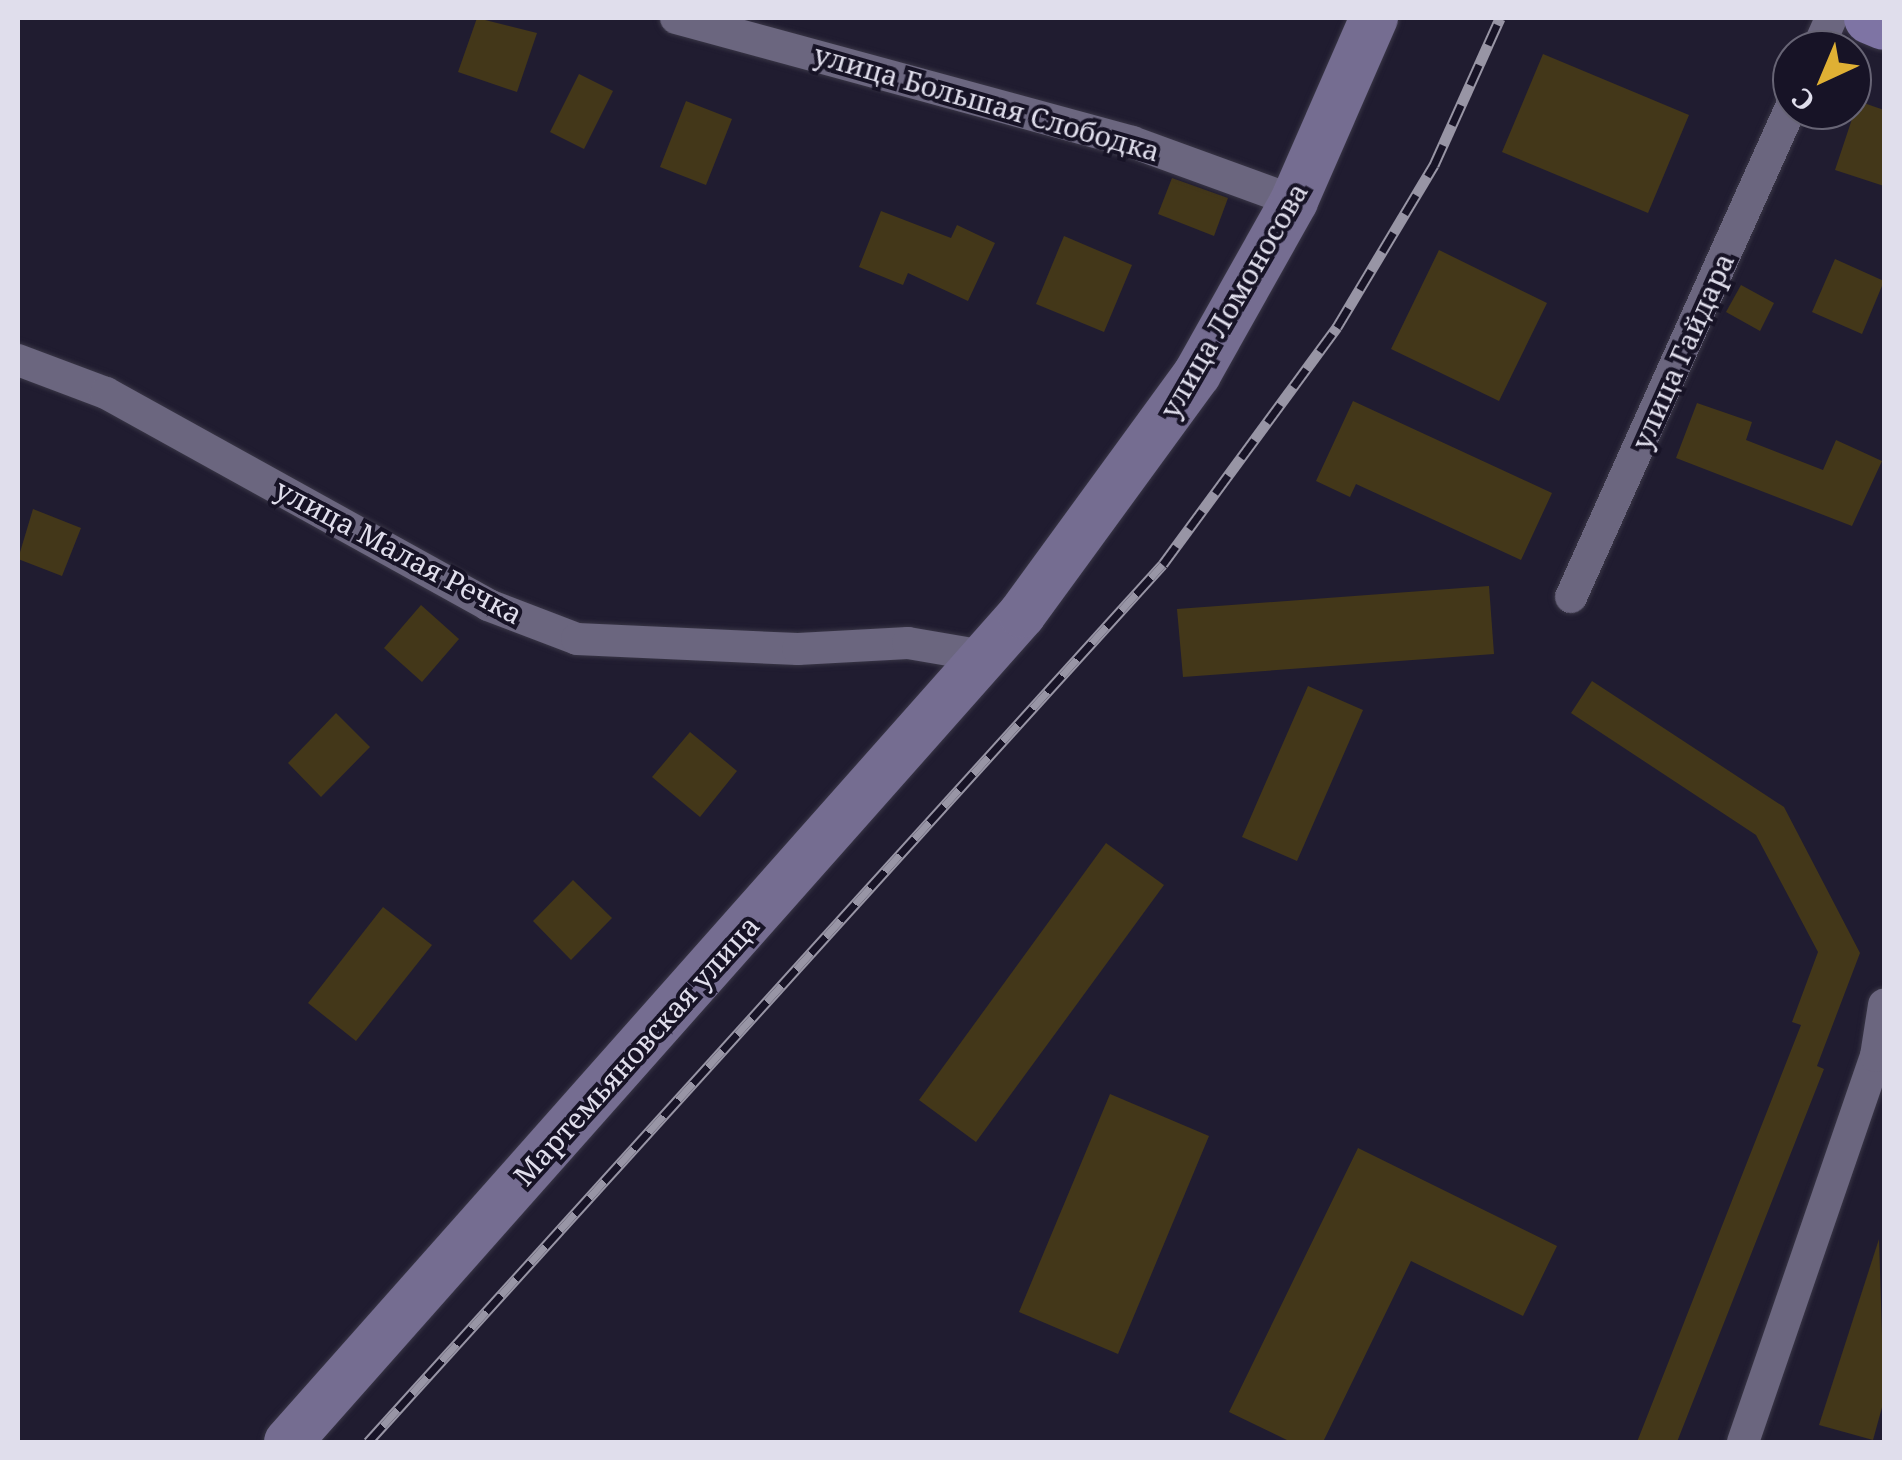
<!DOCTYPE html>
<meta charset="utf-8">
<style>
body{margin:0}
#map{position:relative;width:1902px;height:1460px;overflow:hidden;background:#201c30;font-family:"Noto Serif",serif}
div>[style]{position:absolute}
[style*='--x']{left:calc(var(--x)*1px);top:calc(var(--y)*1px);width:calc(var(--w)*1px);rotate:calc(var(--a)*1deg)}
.building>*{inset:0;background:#433719}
.roads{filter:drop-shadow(0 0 2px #393646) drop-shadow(0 0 2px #393646)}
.minor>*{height:32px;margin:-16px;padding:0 16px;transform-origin:16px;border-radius:16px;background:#6b667f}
.secondary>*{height:48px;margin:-24px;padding:0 24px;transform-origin:24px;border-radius:24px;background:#756d91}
.primary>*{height:52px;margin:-26px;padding:0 26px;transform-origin:26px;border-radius:26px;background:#7e74a4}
.rail>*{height:11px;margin-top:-5.5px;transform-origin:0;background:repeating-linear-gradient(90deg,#171326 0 22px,#9895a5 0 44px);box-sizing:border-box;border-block:2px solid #9895a5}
span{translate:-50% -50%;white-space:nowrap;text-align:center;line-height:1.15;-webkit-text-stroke:8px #171326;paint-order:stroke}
.street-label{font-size:28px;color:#e0deec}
.frame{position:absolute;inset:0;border:20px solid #e0deec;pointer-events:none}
.north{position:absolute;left:1772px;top:30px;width:100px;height:100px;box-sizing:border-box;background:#171326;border:2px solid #676475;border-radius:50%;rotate:224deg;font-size:28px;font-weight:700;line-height:40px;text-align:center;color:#e0deec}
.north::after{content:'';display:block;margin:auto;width:35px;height:45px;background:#dfb034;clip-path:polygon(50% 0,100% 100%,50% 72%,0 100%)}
</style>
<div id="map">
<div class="building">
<div style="clip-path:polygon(477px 18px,537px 33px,517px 92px,458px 72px)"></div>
<div style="clip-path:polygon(1543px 54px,1689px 115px,1648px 213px,1502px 152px)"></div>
<div style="clip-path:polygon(579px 74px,613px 91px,584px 149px,550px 132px)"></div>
<div style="clip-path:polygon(686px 101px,732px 119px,706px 185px,660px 167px)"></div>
<div style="clip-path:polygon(1858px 101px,1884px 110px,1884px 186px,1835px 170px)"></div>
<div style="clip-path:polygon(1172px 178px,1228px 198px,1214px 236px,1158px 214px)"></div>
<div style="clip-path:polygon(881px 211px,951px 238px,957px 225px,995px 243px,968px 301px,908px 273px,903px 285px,859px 267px)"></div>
<div style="clip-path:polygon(1064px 236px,1132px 265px,1104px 332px,1036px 304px)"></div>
<div style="clip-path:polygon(1439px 250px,1547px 303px,1499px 401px,1391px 349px)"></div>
<div style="clip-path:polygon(1835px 259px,1884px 281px,1862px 334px,1812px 312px)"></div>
<div style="clip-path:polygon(1741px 285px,1774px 303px,1760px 331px,1726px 312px)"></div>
<div style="clip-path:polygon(1353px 401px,1552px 493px,1521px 560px,1356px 484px,1350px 497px,1316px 481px)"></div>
<div style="clip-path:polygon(1697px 403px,1752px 422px,1746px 440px,1823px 470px,1836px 440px,1882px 461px,1852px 526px,1676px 458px)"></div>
<div style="clip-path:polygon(33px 509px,81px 528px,62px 576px,18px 559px)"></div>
<div style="clip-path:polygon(1489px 586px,1494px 654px,1183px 677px,1177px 609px)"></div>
<div style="clip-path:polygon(421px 605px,459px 639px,422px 682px,384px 648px)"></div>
<div style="clip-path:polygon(1592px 681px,1784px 807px,1860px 953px,1817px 1066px,1824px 1069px,1677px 1442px,1637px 1442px,1801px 1025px,1792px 1022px,1818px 952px,1756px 835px,1571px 713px)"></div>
<div style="clip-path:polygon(1308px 686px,1363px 710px,1297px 861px,1242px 837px)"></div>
<div style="clip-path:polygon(336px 713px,370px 747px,321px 797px,288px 763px)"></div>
<div style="clip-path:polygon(690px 732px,737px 771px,700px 817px,652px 777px)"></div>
<div style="clip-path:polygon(1106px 843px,1164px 885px,976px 1142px,919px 1100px)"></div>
<div style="clip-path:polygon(573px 880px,612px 918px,571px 960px,533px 921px)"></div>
<div style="clip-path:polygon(383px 907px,432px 945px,356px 1041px,308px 1003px)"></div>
<div style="clip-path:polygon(1110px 1094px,1209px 1136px,1118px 1354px,1019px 1312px)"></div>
<div style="clip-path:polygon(1358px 1148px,1557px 1246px,1523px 1316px,1411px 1261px,1323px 1442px,1291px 1442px,1229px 1412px)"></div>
<div style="clip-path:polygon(1879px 1239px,1884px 1400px,1873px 1440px,1819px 1425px)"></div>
</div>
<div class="roads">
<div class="minor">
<div style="--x:676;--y:18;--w:473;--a:15.2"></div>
<div style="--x:1132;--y:142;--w:172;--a:20"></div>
<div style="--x:1817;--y:50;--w:35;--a:-66"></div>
<div style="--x:18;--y:360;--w:94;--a:20.6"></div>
<div style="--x:106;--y:393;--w:437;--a:29"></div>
<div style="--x:488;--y:605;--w:95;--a:20.9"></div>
<div style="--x:577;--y:639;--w:221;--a:2.6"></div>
<div style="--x:798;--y:649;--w:110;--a:-3.1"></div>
<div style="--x:908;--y:643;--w:77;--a:9.7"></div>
<div style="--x:1571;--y:597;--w:539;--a:-65.81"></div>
<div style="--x:1743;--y:1442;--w:408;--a:-71"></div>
<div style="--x:1876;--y:1056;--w:52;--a:-81.1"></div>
</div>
<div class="secondary">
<div style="--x:288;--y:1442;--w:1106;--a:-48.44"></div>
<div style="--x:1022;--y:614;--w:297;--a:-53.9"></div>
<div style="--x:1197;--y:374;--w:198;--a:-60.7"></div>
<div style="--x:1294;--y:201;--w:200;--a:-66.4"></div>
</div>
<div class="primary">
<div style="--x:1870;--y:18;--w:15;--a:23"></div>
</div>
</div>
<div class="rail">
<div style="--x:368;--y:1442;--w:1184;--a:-47.84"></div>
<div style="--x:1163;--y:564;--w:294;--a:-53.7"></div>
<div style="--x:1337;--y:327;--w:189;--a:-59.1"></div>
<div style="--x:1434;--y:165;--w:161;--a:-65.8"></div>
</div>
<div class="street-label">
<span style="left:987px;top:102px;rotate:16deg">улица Большая Слободка</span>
<span style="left:1233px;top:300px;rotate:-60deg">улица Ломоносова</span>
<span style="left:1682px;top:351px;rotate:-66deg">улица Гайдара</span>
<span style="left:399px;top:551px;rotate:28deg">улица Малая Речка</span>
<span style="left:636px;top:1050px;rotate:-48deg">Мартемьяновская улица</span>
</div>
<div class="frame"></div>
<div class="north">С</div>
</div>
